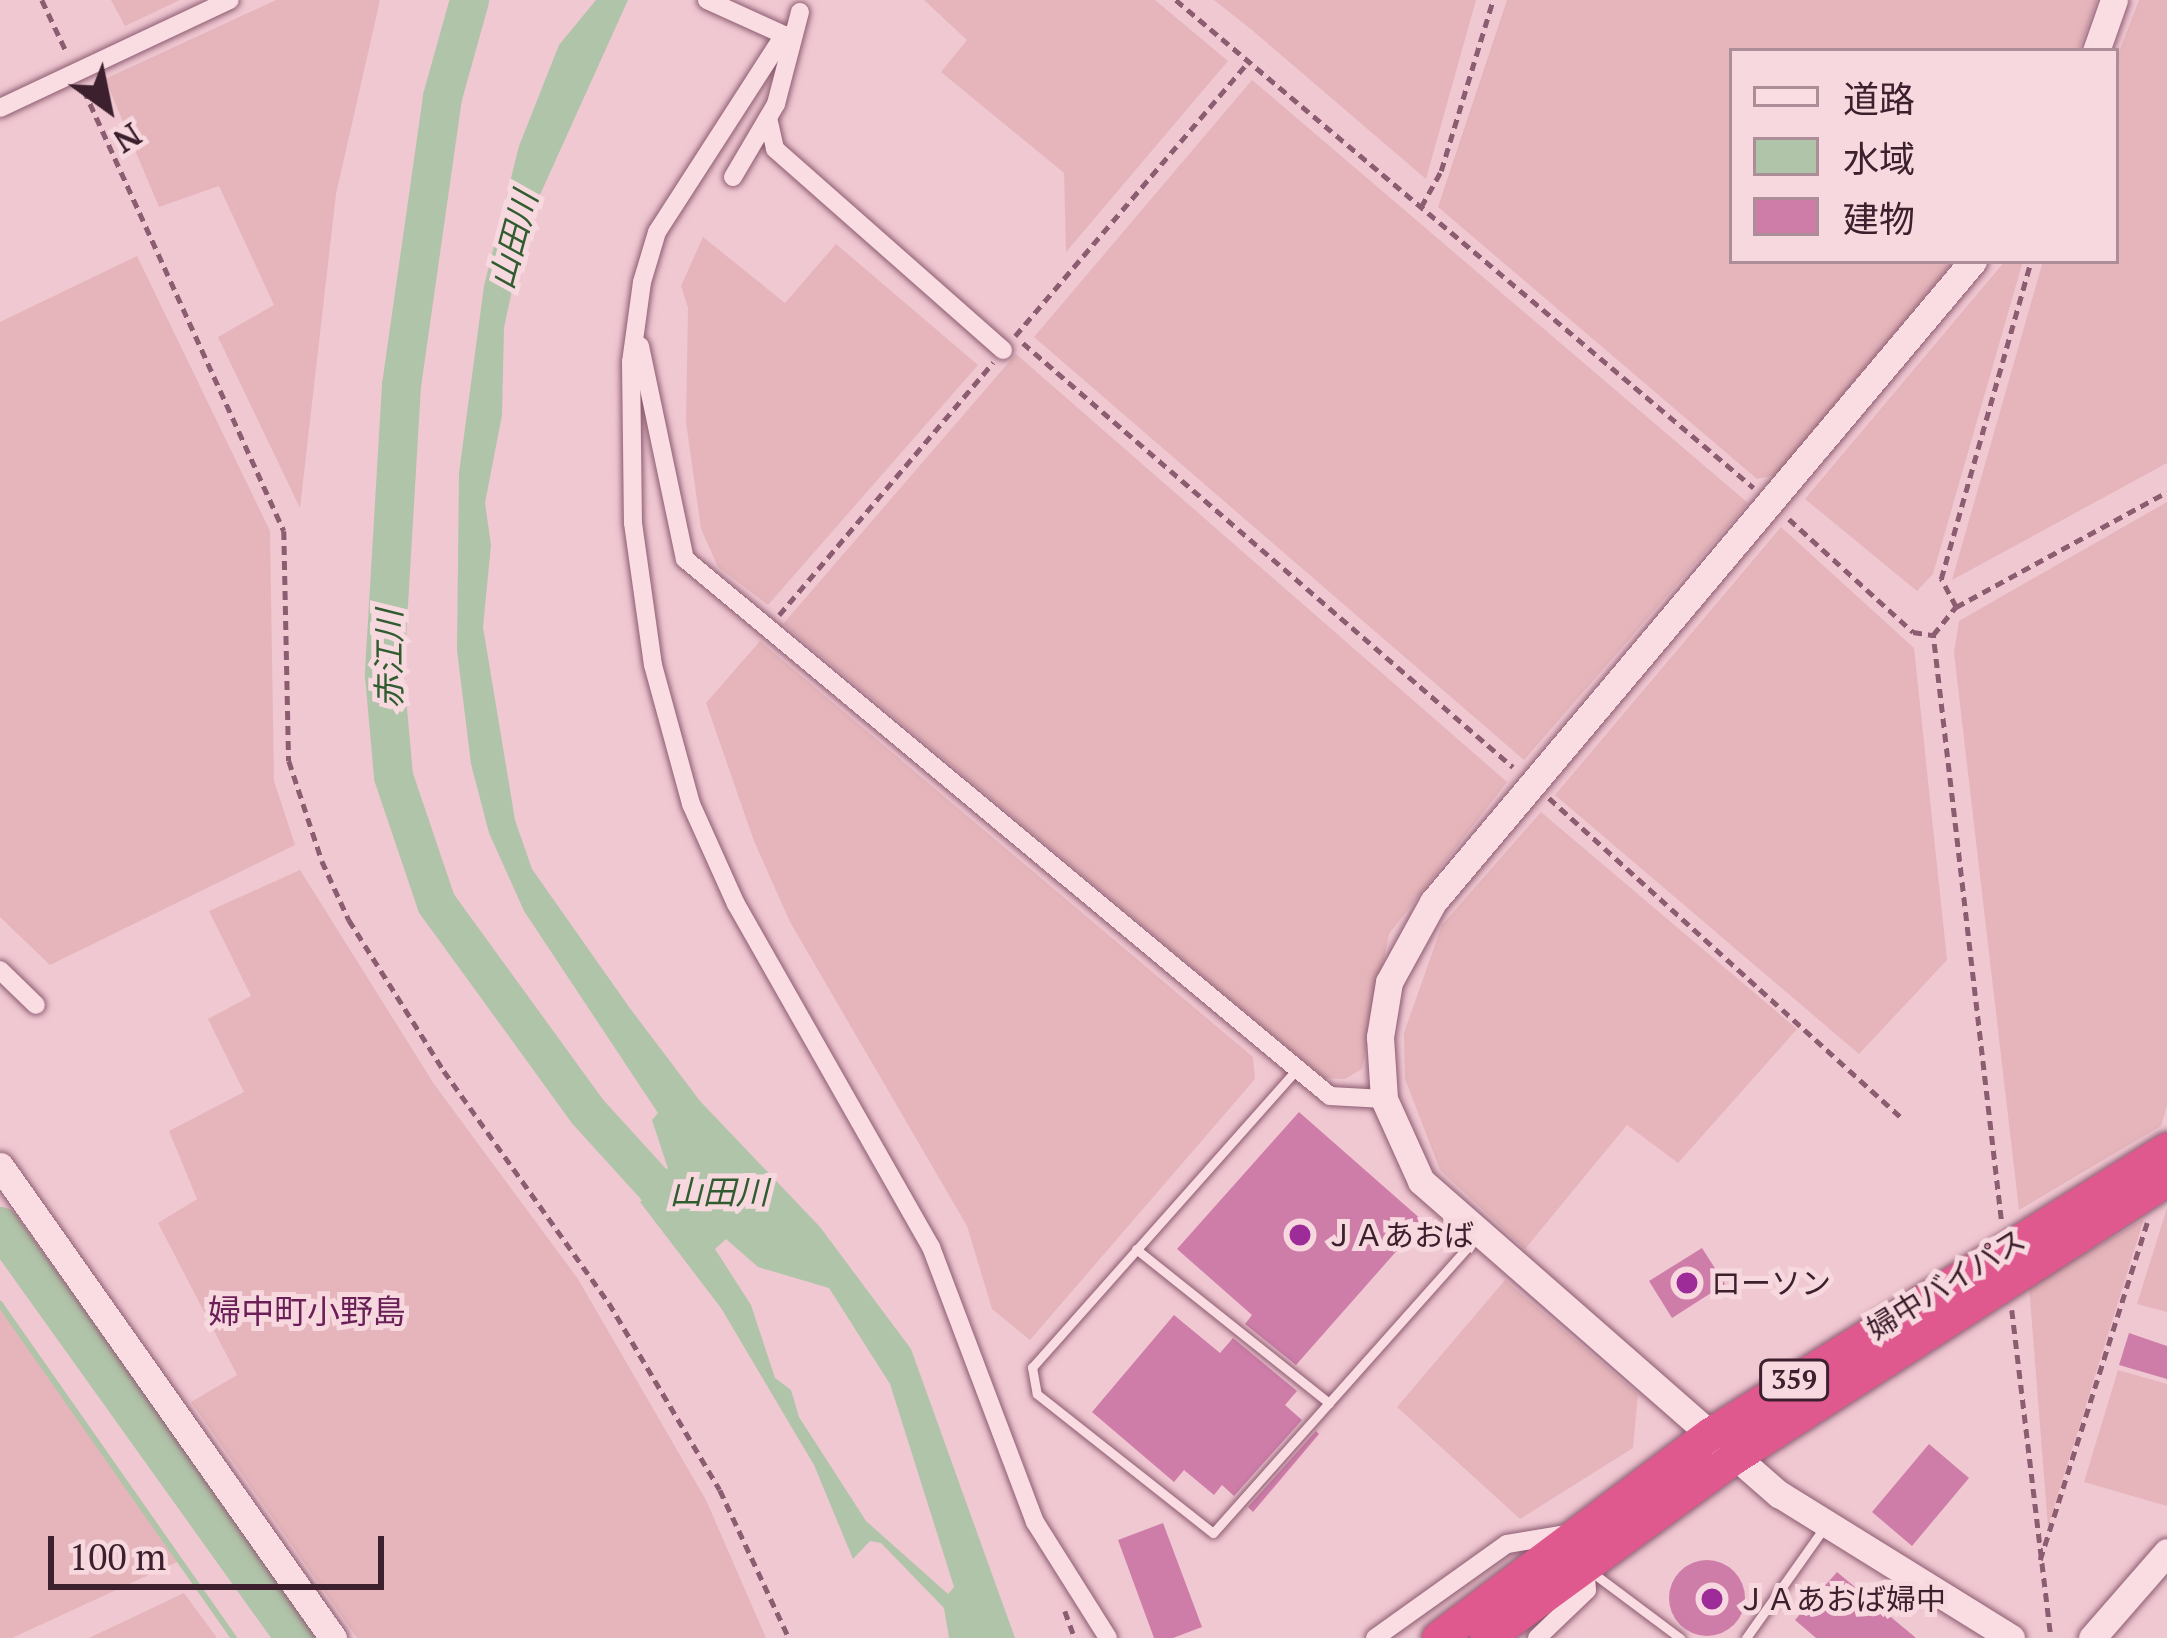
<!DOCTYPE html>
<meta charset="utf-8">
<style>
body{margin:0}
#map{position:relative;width:2167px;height:1638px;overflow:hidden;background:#f0c8d2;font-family:"PT Serif","Noto Sans JP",serif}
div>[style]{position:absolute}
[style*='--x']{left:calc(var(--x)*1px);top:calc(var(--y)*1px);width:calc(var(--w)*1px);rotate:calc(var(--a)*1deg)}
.farmland>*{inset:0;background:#e5b5bb}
.water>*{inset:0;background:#b0c4a9}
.stream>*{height:6px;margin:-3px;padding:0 3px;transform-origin:3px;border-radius:3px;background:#b0c4a9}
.river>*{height:39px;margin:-19.5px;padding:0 19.5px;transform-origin:19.5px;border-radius:19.5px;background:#b0c4a9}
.building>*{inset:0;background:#ce7da9}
.round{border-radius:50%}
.path>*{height:4.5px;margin-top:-2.25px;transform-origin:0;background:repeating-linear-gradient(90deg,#8c5c71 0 9px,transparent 0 15px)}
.roads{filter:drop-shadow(0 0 3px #8c5c71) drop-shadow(0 0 3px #8c5c71)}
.lane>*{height:9px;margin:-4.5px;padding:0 4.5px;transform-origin:4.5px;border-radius:4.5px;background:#fadce3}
.street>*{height:18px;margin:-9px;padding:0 9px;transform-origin:9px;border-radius:9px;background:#fadce3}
.secondary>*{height:27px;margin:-13.5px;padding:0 13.5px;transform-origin:13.5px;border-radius:13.5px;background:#fadce3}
.highway>*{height:33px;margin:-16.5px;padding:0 16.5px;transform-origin:16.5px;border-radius:16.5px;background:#df598e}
.dots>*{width:33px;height:33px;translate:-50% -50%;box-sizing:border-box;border:6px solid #f7d8df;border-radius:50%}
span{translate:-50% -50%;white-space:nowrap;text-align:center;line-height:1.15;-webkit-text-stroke:10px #f7d8df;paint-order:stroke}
.shield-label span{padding:3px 9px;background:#f7d8df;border:3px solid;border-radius:9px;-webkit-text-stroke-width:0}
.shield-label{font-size:27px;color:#3c202d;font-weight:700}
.poi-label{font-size:30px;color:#3c202d}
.left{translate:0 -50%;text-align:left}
.street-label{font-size:30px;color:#3c202d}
.water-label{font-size:33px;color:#305c2f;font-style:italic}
.neighbourhood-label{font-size:33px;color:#6a1f57}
.legend{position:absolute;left:1729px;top:48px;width:390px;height:216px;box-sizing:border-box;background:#f7d8df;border:3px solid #ac8e98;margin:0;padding:15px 21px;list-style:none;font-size:36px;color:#3c202d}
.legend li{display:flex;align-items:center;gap:24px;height:60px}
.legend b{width:60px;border:3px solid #ac8e98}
.north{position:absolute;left:48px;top:48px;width:120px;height:120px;-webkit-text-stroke:9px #f7d8df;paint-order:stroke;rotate:147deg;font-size:33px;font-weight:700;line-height:48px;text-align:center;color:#3c202d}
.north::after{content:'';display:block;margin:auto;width:42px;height:54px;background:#3c202d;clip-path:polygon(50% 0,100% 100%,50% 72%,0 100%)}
.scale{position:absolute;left:48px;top:1536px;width:336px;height:54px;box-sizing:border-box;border:6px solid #3c202d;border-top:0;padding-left:15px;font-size:36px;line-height:42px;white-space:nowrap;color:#3c202d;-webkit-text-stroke:9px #f7d8df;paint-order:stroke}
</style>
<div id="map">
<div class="farmland">
<div style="clip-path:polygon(111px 0,180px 0,125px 26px)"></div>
<div style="clip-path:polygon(276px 0,380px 0,336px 194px,300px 508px,218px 337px,274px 305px,219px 186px,159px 207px,105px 79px)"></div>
<div style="clip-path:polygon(924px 0,1155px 0,1228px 61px,1066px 252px,1064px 173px,941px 72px,967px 40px)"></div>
<div style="clip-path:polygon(1214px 0,1476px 0,1426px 179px,1252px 30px)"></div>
<div style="clip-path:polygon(1507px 0,2097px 0,2078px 51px,1732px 51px,1732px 261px,1954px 261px,1776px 475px,1757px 479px,1438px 207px)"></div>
<div style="clip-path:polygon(2139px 0,2167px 0,2167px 463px,1952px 580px,2043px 261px,2116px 261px,2116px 60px)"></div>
<div style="clip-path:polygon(1252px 80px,1748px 503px,1524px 760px,1034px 337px)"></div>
<div style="clip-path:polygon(703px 237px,785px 303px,836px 244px,978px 365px,768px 605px,718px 567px,701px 529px,686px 422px,688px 308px,681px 286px)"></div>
<div style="clip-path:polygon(137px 256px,270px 531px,274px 781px,295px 845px,50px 965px,0 917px,0 322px)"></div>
<div style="clip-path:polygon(2005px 261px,2023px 261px,1933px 574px,1917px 591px,1805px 499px)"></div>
<div style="clip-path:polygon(1016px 354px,1507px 782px,1389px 934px,1362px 1069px,1345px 1079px,1325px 1078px,783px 624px)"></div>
<div style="clip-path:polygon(2167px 502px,2167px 1106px,2161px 1126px,2019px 1210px,1954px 653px,1959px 621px)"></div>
<div style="clip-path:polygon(1781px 527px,1914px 648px,1947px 960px,1859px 1054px,1555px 795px)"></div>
<div style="clip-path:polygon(760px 641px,1253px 1057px,1255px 1079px,1030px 1340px,992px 1309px,967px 1226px,790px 922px,754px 841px,706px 703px)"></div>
<div style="clip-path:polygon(1541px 812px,1797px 1029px,1678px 1163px,1627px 1125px,1525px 1249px,1440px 1170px,1405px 1079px,1404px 1033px,1442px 925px)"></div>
<div style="clip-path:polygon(300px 870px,434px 1084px,578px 1279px,706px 1500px,766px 1638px,357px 1638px,191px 1402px,237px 1375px,158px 1223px,197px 1199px,169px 1131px,244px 1092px,208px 1019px,251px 996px,209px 911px)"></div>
<div style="clip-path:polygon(2167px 1208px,2167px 1312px,2137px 1304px)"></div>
<div style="clip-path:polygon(2144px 1219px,2048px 1527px,2029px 1286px)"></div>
<div style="clip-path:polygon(1505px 1280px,1638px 1394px,1633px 1448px,1520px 1519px,1397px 1407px)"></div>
<div style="clip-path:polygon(0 1303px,179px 1561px,12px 1638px,0 1638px)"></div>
<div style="clip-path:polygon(2118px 1370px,2167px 1384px,2167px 1506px,2084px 1482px)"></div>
<div style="clip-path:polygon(184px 1593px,217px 1638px,89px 1638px)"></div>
</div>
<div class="water">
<div style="clip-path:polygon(evenodd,596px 0,628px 0,525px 228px,504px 328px,502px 415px,485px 503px,491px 545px,483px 627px,515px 820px,532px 869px,629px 1007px,700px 1101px,820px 1227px,911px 1349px,1015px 1638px,949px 1638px,944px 1608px,881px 1543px,870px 1541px,853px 1559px,814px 1465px,721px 1308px,640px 1202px,671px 1178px,652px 1120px,658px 1113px,524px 911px,489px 833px,471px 764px,457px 650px,459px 473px,484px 286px,519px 146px,559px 45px,596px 0,726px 1239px,758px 1267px,829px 1288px,890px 1384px,954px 1587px,948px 1594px,866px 1521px,799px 1417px,791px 1390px,775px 1378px,751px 1305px,715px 1249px,726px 1239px)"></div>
</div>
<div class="stream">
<div style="--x:0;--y:1304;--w:408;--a:55"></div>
</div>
<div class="river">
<div style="--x:469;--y:0;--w:101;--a:105.6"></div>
<div style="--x:442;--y:97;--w:291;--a:98.1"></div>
<div style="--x:401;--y:385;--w:290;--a:93.4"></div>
<div style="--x:384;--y:675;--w:101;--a:84.9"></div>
<div style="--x:393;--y:776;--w:134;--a:71.3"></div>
<div style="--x:436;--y:903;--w:257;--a:54"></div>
<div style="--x:587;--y:1111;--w:105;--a:47.7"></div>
<div style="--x:658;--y:1189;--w:52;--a:-7.7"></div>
<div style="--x:0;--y:1226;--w:507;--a:54.4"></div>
</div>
<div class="building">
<div style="clip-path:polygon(1299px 1112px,1423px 1221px,1296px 1365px,1245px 1324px,1252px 1315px,1177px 1249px)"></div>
<div style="clip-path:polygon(1702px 1248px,1725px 1284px,1672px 1318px,1649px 1281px)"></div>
<div style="clip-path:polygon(1174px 1315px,1220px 1353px,1233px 1338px,1297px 1391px,1285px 1405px,1302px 1420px,1234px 1496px,1222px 1485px,1214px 1495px,1184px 1470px,1174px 1482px,1092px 1412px)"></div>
<div style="clip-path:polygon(2129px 1333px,2167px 1346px,2167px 1379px,2119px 1365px)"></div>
<div style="clip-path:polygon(1316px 1431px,1319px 1434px,1253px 1512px,1248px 1507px)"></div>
<div style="clip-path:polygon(1929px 1444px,1969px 1478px,1912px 1546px,1872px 1512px)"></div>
<div style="clip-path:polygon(1163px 1523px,1202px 1627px,1173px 1638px,1154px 1638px,1118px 1540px)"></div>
<div class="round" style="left:1669px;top:1560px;width:76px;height:76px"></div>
<div style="clip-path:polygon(1837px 1572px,1916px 1638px,1816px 1638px,1795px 1620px)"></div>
</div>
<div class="path">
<div style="--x:42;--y:0;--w:59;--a:64.7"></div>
<div style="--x:1176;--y:0;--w:756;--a:40.17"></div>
<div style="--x:84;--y:90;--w:484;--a:65.6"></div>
<div style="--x:284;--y:531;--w:230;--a:88.8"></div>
<div style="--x:289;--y:761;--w:105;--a:71.7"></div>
<div style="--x:322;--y:861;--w:65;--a:65.4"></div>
<div style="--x:349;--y:920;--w:178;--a:57.8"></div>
<div style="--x:444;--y:1071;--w:285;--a:54.6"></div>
<div style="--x:609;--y:1303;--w:217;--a:59.3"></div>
<div style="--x:720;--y:1490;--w:163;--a:65"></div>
<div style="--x:1421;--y:207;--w:41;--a:-60.9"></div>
<div style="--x:1441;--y:171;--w:179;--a:-73.1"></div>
<div style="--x:1015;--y:336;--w:361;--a:-49.6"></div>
<div style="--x:1023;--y:343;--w:648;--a:40.87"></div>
<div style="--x:1789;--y:519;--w:168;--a:42.3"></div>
<div style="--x:1913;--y:632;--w:20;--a:9"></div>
<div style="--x:1956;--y:607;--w:32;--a:-118"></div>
<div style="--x:1941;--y:579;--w:330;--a:-74.2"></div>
<div style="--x:779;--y:615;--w:331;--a:-49.7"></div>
<div style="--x:1549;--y:798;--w:474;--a:42.2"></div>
<div style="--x:2001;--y:1219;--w:588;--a:-96.64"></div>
<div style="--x:1933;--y:635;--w:36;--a:-51"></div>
<div style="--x:1956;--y:607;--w:240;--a:-28.6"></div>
<div style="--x:2012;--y:1310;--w:330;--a:83.2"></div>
<div style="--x:2040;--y:1560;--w:354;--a:-72.4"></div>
<div style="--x:1065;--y:1611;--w:29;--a:70"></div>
</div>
<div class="roads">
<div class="lane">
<div style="--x:1297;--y:1069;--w:399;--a:131.6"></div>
<div style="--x:1032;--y:1367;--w:27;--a:80"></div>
<div style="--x:1037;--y:1394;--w:224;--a:38.3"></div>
<div style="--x:1213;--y:1533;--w:400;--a:-48.3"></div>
<div style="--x:1136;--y:1249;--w:247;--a:38.6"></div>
<div style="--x:1593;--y:1573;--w:109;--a:36.8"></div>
<div style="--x:1746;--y:1638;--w:135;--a:-54.7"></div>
</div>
<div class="street">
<div style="--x:707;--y:0;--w:85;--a:24.4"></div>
<div style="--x:784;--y:35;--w:234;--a:122.8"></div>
<div style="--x:657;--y:232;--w:52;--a:106.7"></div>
<div style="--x:642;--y:282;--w:81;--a:97.8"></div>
<div style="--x:631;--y:362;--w:161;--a:89.3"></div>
<div style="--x:633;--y:523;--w:143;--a:82"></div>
<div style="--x:653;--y:665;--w:144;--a:74.7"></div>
<div style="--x:691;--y:804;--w:110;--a:65.8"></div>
<div style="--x:736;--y:904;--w:395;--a:60.4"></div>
<div style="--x:931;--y:1247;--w:294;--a:69.3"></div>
<div style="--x:1035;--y:1522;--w:137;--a:57.8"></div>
<div style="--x:0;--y:108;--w:254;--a:-25.2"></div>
<div style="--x:768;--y:118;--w:32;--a:77"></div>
<div style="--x:775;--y:149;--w:304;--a:41.4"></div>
<div style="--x:733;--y:177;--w:85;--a:-59.5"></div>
<div style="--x:776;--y:104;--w:95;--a:-75.4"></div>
<div style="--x:640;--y:346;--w:218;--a:78.1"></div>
<div style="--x:685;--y:559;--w:839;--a:39.78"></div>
<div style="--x:1330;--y:1096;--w:54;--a:3.2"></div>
<div style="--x:0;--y:970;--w:50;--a:44.2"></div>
<div style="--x:1375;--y:1638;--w:162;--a:-35.5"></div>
<div style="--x:1507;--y:1544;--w:61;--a:-9.5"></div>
<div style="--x:1537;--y:1638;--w:69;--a:-43.8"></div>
<div style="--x:1587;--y:1590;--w:23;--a:-95"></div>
</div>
<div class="secondary">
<div style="--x:2096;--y:51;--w:54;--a:-70.6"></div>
<div style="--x:1973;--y:261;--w:838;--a:130.11"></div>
<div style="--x:1433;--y:902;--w:91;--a:118.8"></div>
<div style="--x:1389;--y:982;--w:56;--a:99.3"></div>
<div style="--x:1380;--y:1037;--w:62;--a:86.3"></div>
<div style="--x:1384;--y:1099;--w:90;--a:65.7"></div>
<div style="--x:1421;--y:1181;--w:476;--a:41.2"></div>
<div style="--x:1779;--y:1494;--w:273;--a:31.8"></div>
<div style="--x:0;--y:1166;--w:578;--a:54.8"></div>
<div style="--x:2092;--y:1638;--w:114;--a:-48.9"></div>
</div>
<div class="highway">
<div style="--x:1438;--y:1638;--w:340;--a:-36.9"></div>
<div style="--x:1710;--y:1434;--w:539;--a:-31.95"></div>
<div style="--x:1486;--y:1638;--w:309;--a:-36.1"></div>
<div style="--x:1736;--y:1456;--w:512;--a:-32.73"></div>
</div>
</div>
<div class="dots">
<div style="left:1300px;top:1235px;background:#9d2b98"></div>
<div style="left:1687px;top:1283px;background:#9d2b98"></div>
<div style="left:1712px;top:1599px;background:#9d2b98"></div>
</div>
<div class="shield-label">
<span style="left:1794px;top:1380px">359</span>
</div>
<div class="poi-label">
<span class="left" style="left:1324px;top:1235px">ＪＡあおば</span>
<span class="left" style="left:1711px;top:1283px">ローソン</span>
<span class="left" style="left:1736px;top:1599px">ＪＡあおば婦中</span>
</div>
<div class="street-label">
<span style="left:1946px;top:1284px;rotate:-32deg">婦中バイパス</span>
</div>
<div class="water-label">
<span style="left:513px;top:240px;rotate:-75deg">山田川</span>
<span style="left:389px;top:659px;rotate:-90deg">赤江川</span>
<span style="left:719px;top:1192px">山田川</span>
</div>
<div class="neighbourhood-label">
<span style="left:307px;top:1311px">婦中町小野島</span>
</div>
<ul class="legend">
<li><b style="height:15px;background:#fadce3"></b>道路</li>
<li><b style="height:33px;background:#b0c4a9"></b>水域</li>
<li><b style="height:33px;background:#ce7da9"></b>建物</li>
</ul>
<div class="north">N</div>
<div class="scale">100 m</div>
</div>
